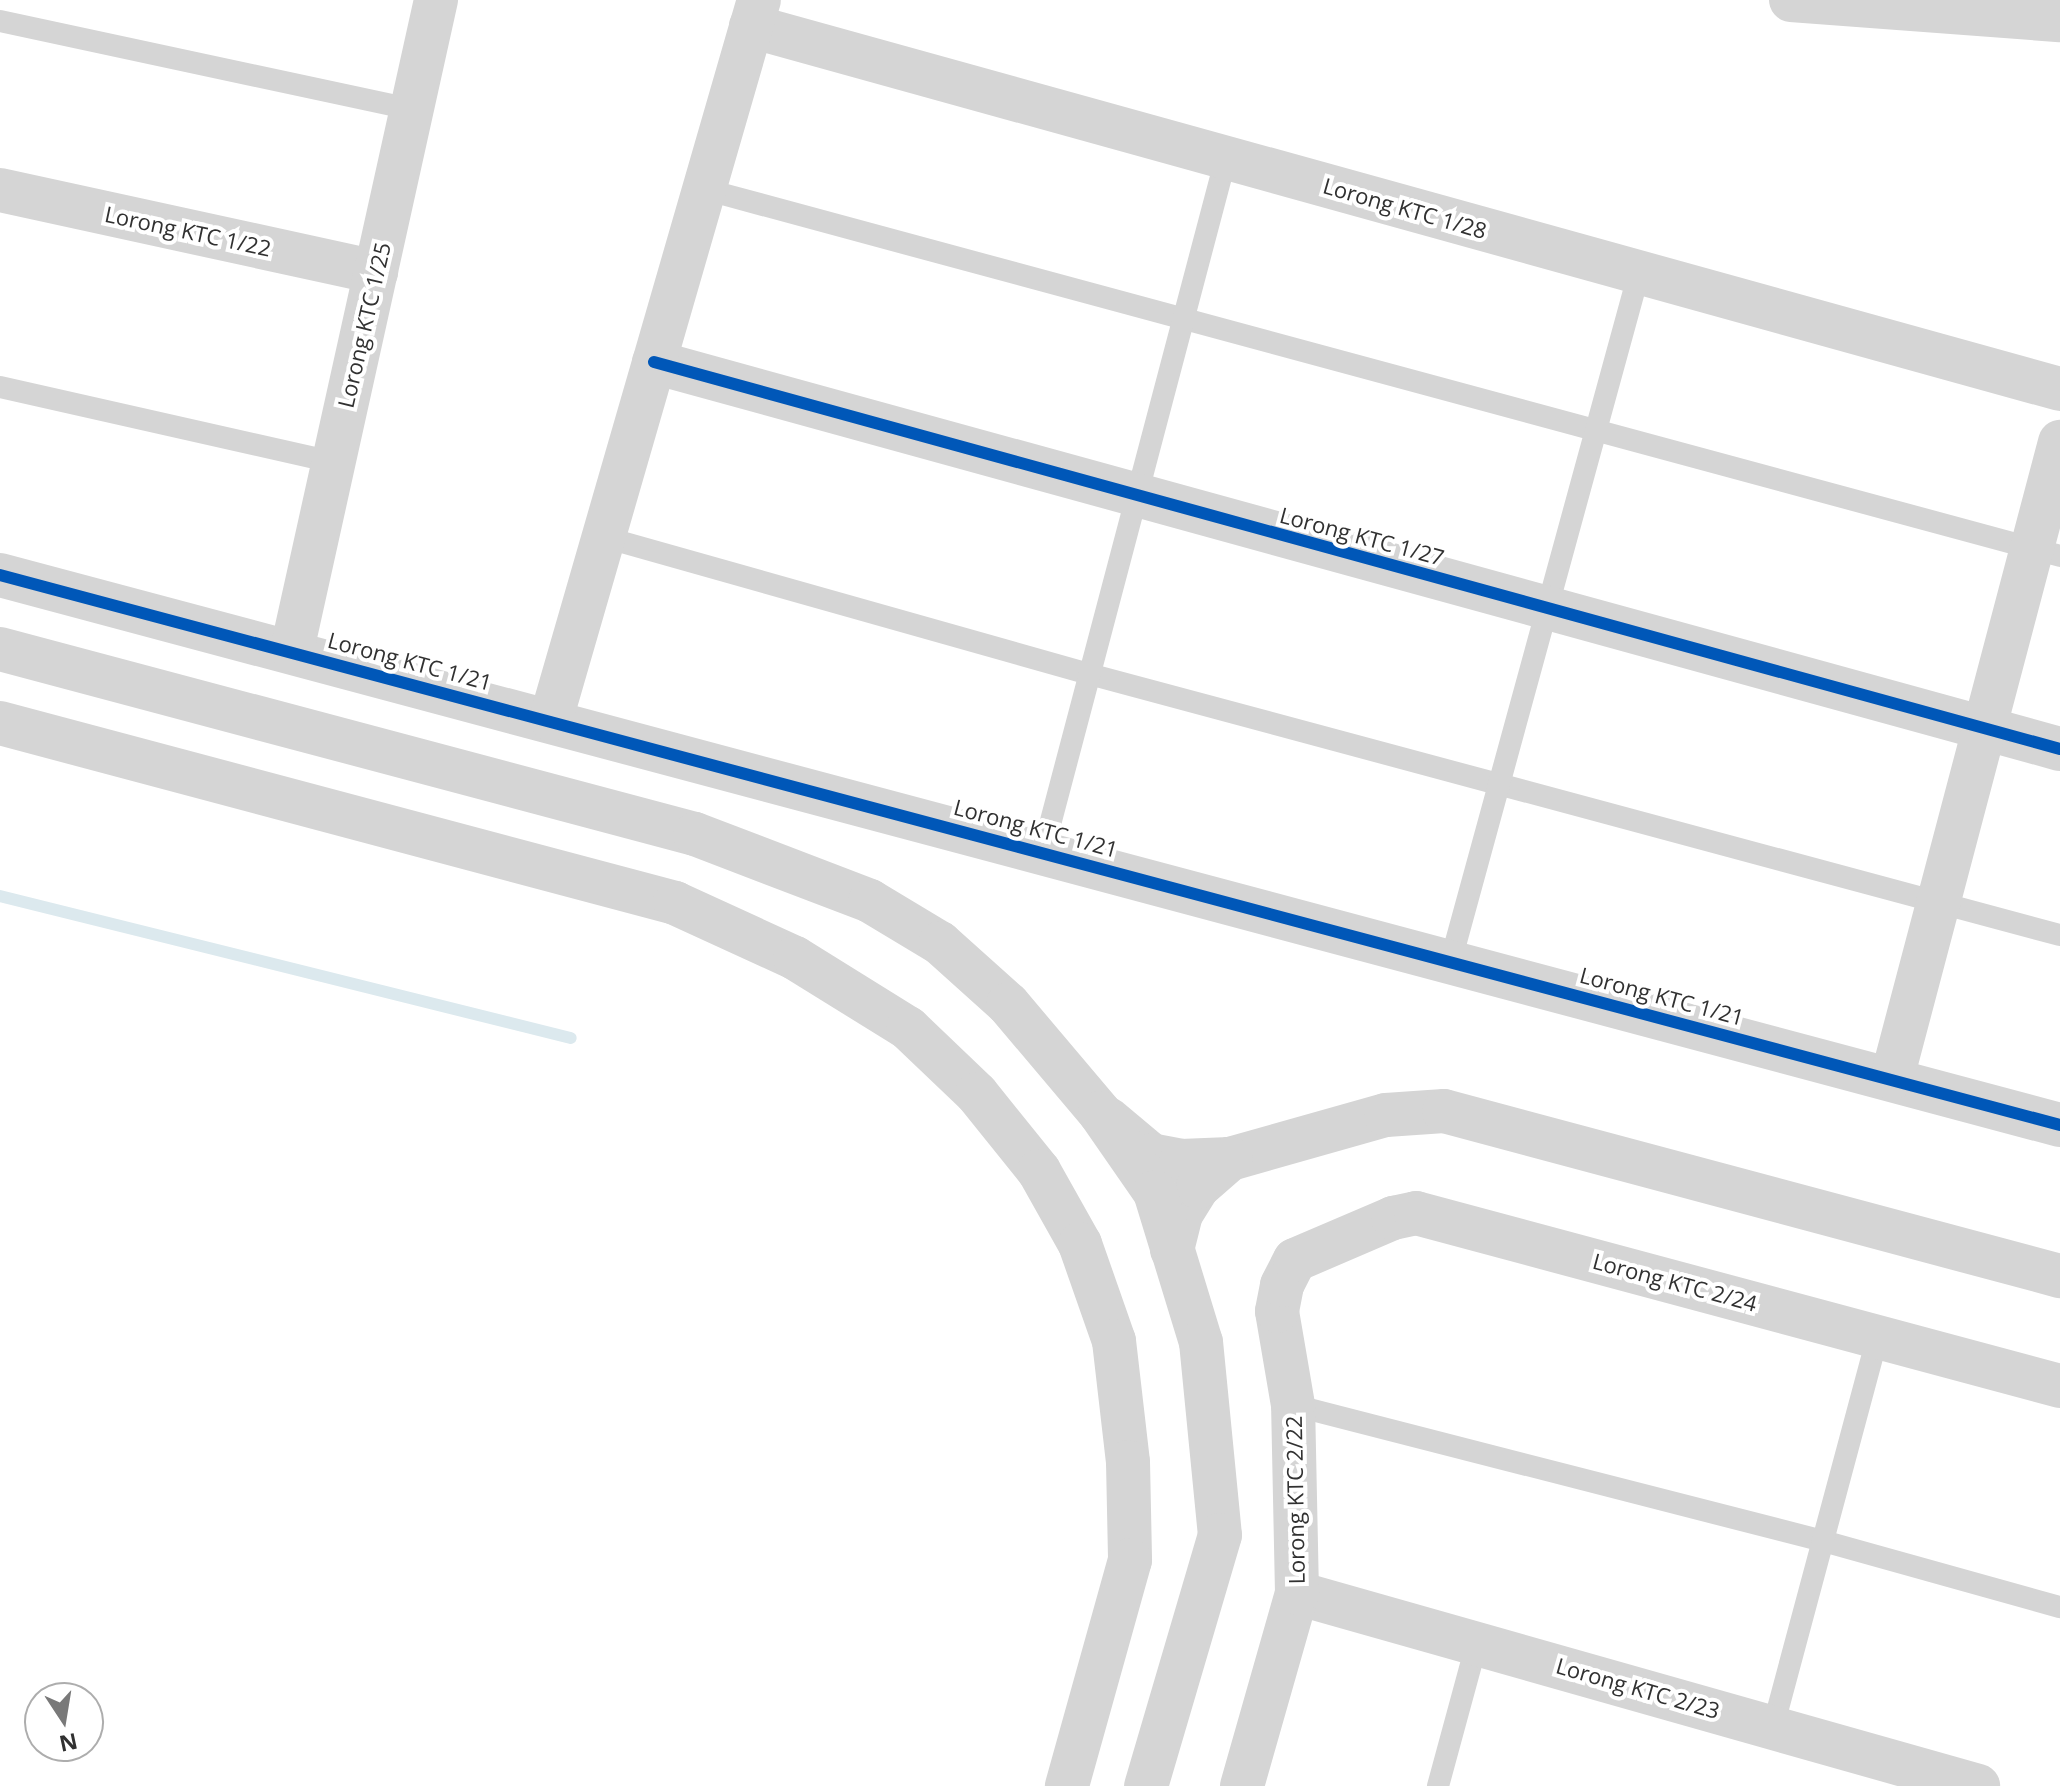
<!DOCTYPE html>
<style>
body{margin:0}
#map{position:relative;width:2060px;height:1786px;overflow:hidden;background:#fff;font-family:"Open Sans",sans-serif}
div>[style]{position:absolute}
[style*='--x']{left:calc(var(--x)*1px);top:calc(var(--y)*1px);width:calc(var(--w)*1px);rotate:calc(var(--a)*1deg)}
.stream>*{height:12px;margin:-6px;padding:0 6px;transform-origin:6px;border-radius:6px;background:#dce9ee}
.service>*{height:22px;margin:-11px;padding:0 11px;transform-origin:11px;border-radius:11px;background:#d5d5d5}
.minor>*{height:44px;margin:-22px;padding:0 22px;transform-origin:22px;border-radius:22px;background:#d5d5d5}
.tertiary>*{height:44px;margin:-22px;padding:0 22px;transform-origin:22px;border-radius:22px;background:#d5d5d5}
.cycleway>*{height:12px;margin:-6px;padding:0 6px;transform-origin:6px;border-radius:6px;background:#0057b8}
span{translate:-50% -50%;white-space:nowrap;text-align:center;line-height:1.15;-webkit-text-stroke:8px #fff;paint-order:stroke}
.street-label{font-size:22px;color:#313131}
.north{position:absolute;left:24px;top:1682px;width:80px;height:80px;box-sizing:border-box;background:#fff;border:2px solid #adadad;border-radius:50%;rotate:168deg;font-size:22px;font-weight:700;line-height:32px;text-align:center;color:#313131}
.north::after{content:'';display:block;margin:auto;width:28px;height:36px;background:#797979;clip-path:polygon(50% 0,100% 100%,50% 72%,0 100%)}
</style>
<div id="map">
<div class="stream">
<div style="--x:0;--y:896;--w:588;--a:13.97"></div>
</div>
<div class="service">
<div style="--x:0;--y:21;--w:421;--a:12.1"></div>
<div style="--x:704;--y:189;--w:1405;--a:15.14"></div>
<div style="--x:0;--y:387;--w:341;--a:12.7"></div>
<div style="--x:604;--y:537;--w:504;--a:15.77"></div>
<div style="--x:1089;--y:674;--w:1005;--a:15.05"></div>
<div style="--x:1043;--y:851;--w:717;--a:-75.21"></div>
<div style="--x:1451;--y:960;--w:712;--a:-74.7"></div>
<div style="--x:1293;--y:1405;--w:547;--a:14.39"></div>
<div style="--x:1823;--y:1541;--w:246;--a:15.6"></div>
<div style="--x:1773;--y:1727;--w:405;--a:-75"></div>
<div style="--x:1438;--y:1786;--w:149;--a:-74.8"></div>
</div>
<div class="minor">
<div style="--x:1791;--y:0;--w:270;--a:4.3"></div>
<div style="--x:751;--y:26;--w:1358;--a:15.5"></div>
<div style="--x:0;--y:190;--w:385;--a:12.3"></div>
<div style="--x:654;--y:362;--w:1458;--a:15.39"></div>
<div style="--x:0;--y:575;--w:2132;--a:14.95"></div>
<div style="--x:292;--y:650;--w:666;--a:-77.51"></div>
<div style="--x:551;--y:719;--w:748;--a:-73.87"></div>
<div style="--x:1892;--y:1078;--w:658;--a:-75.2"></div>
<div style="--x:1108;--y:1119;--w:56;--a:39.9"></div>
<div style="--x:1151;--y:1155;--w:31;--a:11"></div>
<div style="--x:1181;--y:1161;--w:49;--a:-2.3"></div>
<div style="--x:1230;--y:1159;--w:162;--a:-15.8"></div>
<div style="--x:1386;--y:1115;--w:58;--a:-3.9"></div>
<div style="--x:1444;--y:1111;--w:638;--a:15"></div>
<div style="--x:1172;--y:1250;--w:37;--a:-76"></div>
<div style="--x:1181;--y:1214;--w:32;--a:-58"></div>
<div style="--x:1198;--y:1187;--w:43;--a:-41.2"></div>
<div style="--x:1297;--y:1593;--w:708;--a:15.82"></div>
<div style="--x:1242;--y:1786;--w:201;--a:-74.1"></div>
<div style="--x:1297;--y:1593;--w:188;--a:-91.2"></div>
<div style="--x:1293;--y:1405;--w:95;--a:-99.7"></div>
<div style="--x:1277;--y:1311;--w:26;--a:-79"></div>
<div style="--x:1282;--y:1285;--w:28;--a:-63"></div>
<div style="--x:1295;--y:1260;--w:107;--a:-23.2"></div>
<div style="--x:1393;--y:1218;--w:24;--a:-12"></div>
<div style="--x:1416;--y:1213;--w:667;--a:15.04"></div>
</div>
<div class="tertiary">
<div style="--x:0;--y:649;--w:719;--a:14.91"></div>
<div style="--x:695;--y:834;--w:187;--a:20.9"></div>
<div style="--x:870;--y:901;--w:82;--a:31"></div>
<div style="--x:940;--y:943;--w:91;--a:41.9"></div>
<div style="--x:1008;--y:1004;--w:143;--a:49.8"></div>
<div style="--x:1100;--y:1113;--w:96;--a:55.2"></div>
<div style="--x:1155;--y:1192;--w:157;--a:73"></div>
<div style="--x:1201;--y:1342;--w:194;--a:84.4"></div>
<div style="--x:1220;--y:1535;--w:262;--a:106.4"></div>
<div style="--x:0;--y:723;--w:699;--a:14.93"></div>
<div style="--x:675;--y:903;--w:132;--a:24.6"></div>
<div style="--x:795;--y:958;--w:133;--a:31.8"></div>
<div style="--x:908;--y:1028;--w:95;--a:43.7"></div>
<div style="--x:977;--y:1094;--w:99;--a:51.2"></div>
<div style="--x:1039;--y:1171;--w:84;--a:60.7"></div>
<div style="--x:1080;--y:1244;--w:103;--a:70.7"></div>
<div style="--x:1114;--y:1341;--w:122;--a:83.4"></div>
<div style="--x:1128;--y:1462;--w:98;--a:88.8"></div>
<div style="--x:1130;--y:1560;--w:235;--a:105.6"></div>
</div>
<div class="cycleway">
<div style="--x:654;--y:362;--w:1458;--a:15.39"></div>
<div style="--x:0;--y:575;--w:2132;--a:14.95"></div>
</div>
<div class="street-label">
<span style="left:1405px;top:208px;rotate:16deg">Lorong KTC 1/28</span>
<span style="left:188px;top:231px;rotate:12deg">Lorong KTC 1/22</span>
<span style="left:364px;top:325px;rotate:-77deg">Lorong KTC 1/25</span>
<span style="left:1362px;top:536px;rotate:15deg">Lorong KTC 1/27</span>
<span style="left:410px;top:661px;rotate:15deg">Lorong KTC 1/21</span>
<span style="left:1036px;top:828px;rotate:15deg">Lorong KTC 1/21</span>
<span style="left:1662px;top:996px;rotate:15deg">Lorong KTC 1/21</span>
<span style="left:1675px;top:1282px;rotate:15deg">Lorong KTC 2/24</span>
<span style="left:1295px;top:1500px;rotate:-91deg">Lorong KTC 2/22</span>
<span style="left:1638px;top:1688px;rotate:16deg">Lorong KTC 2/23</span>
</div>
<div class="north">N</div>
</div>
